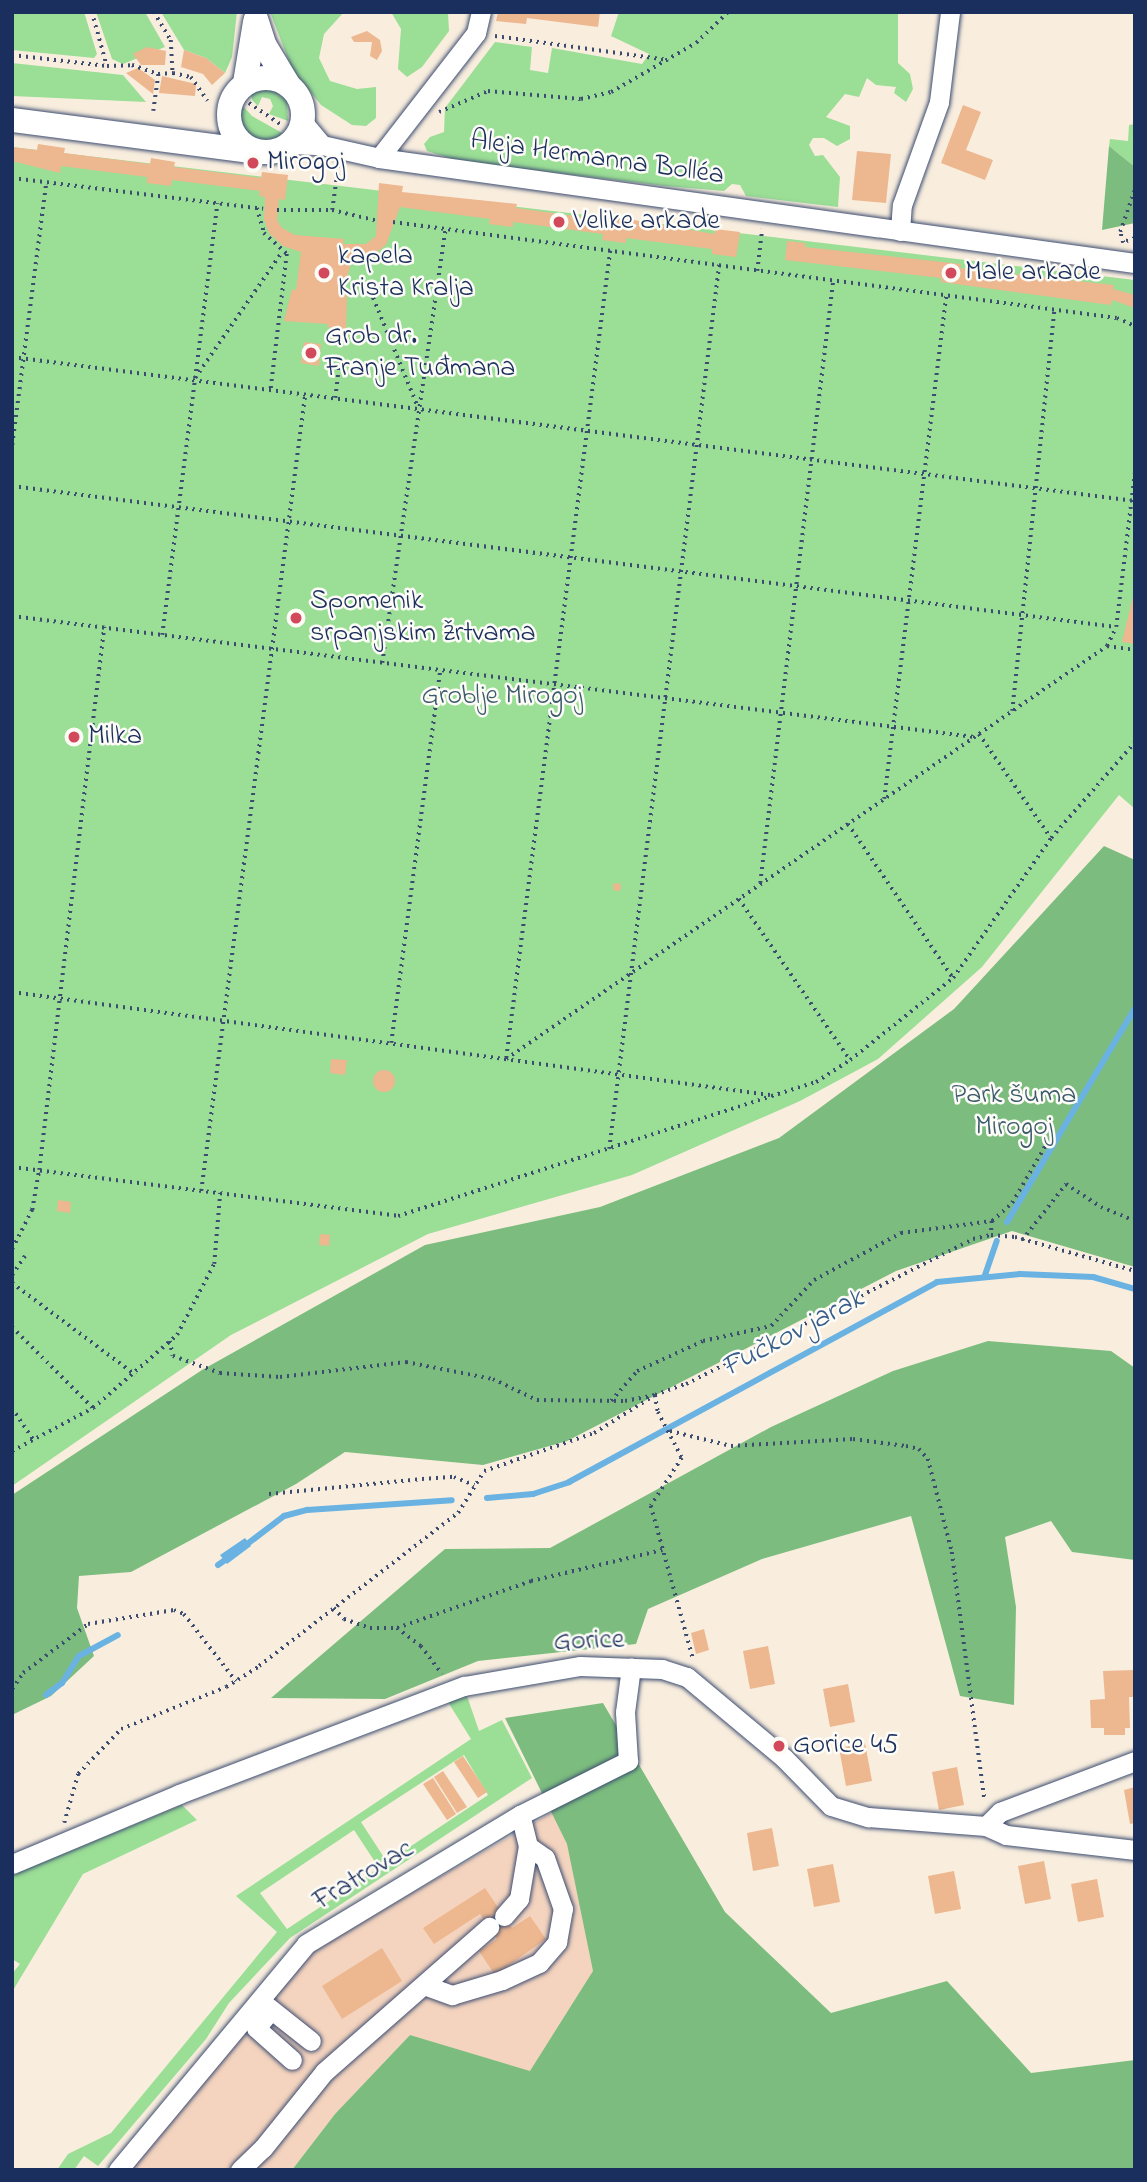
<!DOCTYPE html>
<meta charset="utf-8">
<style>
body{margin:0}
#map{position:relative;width:1147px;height:2182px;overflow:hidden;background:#f9eede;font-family:"Indie Flower",sans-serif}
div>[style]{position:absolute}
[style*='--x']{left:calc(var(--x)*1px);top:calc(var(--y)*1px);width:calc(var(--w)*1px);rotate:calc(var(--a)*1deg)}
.built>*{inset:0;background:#f4d4bf}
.green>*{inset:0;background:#9bde96}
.forest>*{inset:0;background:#7cbd7f}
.water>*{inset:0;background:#6ab2e1}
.stream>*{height:6px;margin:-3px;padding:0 3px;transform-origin:3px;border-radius:3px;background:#6ab2e1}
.building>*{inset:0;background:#edb790}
.round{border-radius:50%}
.path>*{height:3.5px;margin-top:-1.75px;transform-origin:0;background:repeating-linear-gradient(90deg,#3c4c71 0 2px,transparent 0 7px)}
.roads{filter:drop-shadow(0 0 2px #3c4c71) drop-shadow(0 0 2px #3c4c71)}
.minor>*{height:19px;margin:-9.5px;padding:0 9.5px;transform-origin:9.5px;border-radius:9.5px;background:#fff}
.major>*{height:24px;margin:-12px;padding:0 12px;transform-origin:12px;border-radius:12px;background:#fff}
.major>.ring{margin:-12px;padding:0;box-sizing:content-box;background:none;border:24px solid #fff;border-radius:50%}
.dots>*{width:19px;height:19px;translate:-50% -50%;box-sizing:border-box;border:4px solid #fdfcf7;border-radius:50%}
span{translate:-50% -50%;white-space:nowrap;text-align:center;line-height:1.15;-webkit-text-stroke:5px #fdfcf7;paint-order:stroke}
.street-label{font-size:28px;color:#1b2f5e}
.poi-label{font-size:28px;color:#1b2f5e}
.left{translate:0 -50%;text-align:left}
.park-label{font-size:28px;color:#3b5b6c}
.water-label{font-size:30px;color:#375d8c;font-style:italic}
.frame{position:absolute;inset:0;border:14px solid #1b2f5e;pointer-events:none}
</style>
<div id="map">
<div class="built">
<div style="clip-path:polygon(553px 1812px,568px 1844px,594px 1971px,530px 2072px,410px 2035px,335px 2114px,292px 2170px,124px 2170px,309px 1952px)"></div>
</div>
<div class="green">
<div style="clip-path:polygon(12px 12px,84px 12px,97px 54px,94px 58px,12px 50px)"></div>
<div style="clip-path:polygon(96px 12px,145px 12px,165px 47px,123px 64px,112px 59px)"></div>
<div style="clip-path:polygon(161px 12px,237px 12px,232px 57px,225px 73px,206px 58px,184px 50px)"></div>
<div style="clip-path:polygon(270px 12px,344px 12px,324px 34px,319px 58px,330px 81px,357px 89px,376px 87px,376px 118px,366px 126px,352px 125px,321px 105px,292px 69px)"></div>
<div style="clip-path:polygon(391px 12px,448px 12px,449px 31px,422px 67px,407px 77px,398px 69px,401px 29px)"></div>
<div style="clip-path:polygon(619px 12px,898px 12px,898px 63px,910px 74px,913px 89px,906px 102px,894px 93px,896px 87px,876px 85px,867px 78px,859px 97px,845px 94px,826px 117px,850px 126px,850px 139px,837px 146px,824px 138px,813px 138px,809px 145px,815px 156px,823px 155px,840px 177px,838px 207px,746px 196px,740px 185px,732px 184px,724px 191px,665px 186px,459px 161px,427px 151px,424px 144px,430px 137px,444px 132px,445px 108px,495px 42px,532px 47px,530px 70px,548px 73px,552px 48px,642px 64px,649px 54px,611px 36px)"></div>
<div style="clip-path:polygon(12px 63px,123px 75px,146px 102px,12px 96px)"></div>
<div style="clip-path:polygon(258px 89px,273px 90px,287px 101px,288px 121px,269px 114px,273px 106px,270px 99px,262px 97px,258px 106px,253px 101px,250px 94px)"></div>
<div style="clip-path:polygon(241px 104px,252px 116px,284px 134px,267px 143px,248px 137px,237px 119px)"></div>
<div style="clip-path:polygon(1135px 124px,1135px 167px,1109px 146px,1110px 139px,1128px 141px,1129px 125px)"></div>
<div style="clip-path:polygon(12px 147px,1135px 280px,1135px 809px,1119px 795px,982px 967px,878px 1059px,800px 1101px,632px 1175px,428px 1234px,231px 1335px,12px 1486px)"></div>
<div style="clip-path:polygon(evenodd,467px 1696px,479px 1731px,502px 1720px,532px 1778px,290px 1938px,229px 2003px,206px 2039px,98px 2166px,84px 2156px,74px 2170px,57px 2170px,68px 2154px,111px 2133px,277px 1932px,236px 1896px,471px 1739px,448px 1702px,467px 1696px,464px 1755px,488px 1795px,387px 1862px,361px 1822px,464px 1755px,467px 1696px,354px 1830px,379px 1868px,287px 1929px,260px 1893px,354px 1830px)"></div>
<div style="clip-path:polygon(182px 1805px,197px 1820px,83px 1874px,12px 1992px,12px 1974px,20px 1964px,12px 1959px,12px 1875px)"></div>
</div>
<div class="forest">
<div style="clip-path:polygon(1109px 146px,1135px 167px,1135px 223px,1102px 230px)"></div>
<div style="clip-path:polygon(1104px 846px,1135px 860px,1135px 1267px,1012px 1231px,896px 1271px,567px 1441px,483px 1465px,345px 1452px,296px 1484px,131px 1572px,79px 1576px,77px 1608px,94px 1656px,51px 1696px,12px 1715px,12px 1495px,202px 1370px,425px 1245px,600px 1207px,779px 1138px,954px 1009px)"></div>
<div style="clip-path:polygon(988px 1341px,1111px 1351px,1135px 1368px,1135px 1560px,1072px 1552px,1051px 1521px,1005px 1537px,1016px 1607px,1014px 1705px,960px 1696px,911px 1516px,762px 1559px,648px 1609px,636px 1644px,478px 1661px,385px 1699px,271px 1698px,445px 1549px,550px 1548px,771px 1427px,893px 1371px)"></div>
<div style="clip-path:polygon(603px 1703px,725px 1912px,831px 2013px,947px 1981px,1031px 2073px,1135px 2060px,1135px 2170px,292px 2170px,335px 2114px,410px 2035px,530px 2071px,593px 1971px,567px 1844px,505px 1718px)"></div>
</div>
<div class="water">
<div style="clip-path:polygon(245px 1538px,251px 1546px,227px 1564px,220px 1555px)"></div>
</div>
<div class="stream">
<div style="--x:1007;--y:1222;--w:249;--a:-59.1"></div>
<div style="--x:985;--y:1275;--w:36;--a:-71"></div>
<div style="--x:487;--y:1498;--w:46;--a:-5"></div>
<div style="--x:533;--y:1494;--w:38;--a:-18"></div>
<div style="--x:569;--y:1482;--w:419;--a:-28.5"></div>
<div style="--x:937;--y:1282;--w:83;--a:-5.5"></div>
<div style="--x:1020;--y:1274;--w:73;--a:2.4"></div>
<div style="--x:1093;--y:1277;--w:44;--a:15.9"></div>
<div style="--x:242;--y:1548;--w:53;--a:-37.3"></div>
<div style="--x:284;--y:1516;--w:24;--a:-15"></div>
<div style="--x:307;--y:1510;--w:145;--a:-3.9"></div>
<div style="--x:218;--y:1565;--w:16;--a:-35"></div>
<div style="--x:46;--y:1695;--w:20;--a:-37"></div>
<div style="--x:62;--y:1683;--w:32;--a:-58"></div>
<div style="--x:79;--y:1656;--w:44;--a:-28.3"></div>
</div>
<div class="building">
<div style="clip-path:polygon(498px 12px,600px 12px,598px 27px,527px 18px,526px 24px,496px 21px)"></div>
<div style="clip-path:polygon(367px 31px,380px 40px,382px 51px,377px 60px,370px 56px,372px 42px,354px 42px,351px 37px)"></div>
<div style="clip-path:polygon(147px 47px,166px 51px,165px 65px,141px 65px,133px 54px)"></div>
<div style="clip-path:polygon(184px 50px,206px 58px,225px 73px,212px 85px,203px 74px,181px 67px)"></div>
<div style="clip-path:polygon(138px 68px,155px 80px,153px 94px,126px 73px)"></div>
<div style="clip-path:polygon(162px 76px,196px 84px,195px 96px,159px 93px)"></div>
<div style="clip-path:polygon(963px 105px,981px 112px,966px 150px,993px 160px,985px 180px,941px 163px)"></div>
<div style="clip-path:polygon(38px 144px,65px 148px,64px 153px,150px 164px,151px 158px,175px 162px,174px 167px,261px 178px,262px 172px,288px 175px,285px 200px,279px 199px,277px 220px,282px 228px,295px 235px,344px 239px,343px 244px,366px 244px,376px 236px,379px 183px,403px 186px,402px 192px,517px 204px,516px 208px,604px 220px,605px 215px,714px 234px,715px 229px,740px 232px,739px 239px,736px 257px,712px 254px,712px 249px,626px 238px,626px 243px,602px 240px,603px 234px,513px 222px,513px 227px,489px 224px,490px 219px,400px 207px,386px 245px,370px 257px,352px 258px,343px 295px,347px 295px,346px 330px,327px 327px,328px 324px,284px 321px,292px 289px,296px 290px,301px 252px,283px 246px,269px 233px,264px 219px,265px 197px,259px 196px,260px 191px,172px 180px,171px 186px,147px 183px,147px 177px,61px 166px,60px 173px,12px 161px,12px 147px,37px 150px)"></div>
<div style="clip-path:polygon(857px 151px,891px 154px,886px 203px,852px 200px)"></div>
<div style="clip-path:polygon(787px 241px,805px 243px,805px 247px,961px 264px,960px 268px,1114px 285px,1113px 289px,1135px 295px,1135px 308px,1112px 300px,1111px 305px,941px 282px,941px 278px,785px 260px)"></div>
<div style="clip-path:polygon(304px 342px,321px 344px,319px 366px,301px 363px)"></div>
<div style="clip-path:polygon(1135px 588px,1135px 644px,1122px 642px)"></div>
<div class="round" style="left:613px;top:883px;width:8px;height:8px"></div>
<div style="clip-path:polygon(331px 1059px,347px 1060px,345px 1075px,330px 1073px)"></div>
<div class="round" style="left:373px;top:1070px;width:22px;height:22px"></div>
<div style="clip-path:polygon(58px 1200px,71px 1202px,70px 1213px,57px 1211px)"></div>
<div style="clip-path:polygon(320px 1234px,330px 1235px,329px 1246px,319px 1245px)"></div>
<div style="clip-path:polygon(704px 1629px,709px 1650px,696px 1654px,691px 1633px)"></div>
<div style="clip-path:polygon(768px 1646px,775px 1684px,750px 1689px,743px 1651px)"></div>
<div style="clip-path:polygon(1135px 1670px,1135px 1697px,1129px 1697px,1130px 1728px,1125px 1728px,1125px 1735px,1104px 1735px,1104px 1728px,1091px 1728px,1090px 1700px,1105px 1699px,1103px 1671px)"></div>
<div style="clip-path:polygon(848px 1684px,855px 1722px,830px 1727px,823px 1689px)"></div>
<div style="clip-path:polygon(865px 1743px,872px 1781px,846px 1786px,839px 1748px)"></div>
<div style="clip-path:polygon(463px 1756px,487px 1792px,478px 1798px,454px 1762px)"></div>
<div style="clip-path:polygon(957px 1767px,964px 1805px,939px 1810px,932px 1772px)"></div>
<div style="clip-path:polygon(443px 1771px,467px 1807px,457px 1813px,434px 1777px)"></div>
<div style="clip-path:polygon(433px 1778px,456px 1814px,447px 1820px,423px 1784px)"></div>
<div style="clip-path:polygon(1135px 1787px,1135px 1823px,1130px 1824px,1124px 1790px)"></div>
<div style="clip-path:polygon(772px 1828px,779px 1866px,753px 1871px,747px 1833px)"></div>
<div style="clip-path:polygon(1044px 1861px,1051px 1899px,1025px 1904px,1018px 1866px)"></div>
<div style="clip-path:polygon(833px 1864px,840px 1902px,814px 1907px,807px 1869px)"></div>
<div style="clip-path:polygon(954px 1871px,961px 1909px,935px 1914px,928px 1876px)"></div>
<div style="clip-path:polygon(1097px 1879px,1104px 1917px,1078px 1922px,1071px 1884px)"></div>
<div style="clip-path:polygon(485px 1888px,512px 1928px,530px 1916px,546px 1939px,495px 1975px,479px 1951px,497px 1939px,480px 1914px,434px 1944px,423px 1928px)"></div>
<div style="clip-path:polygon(382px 1948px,402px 1981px,342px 2019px,322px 1986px)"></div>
</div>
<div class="path">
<div style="--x:92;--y:12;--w:56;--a:74.5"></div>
<div style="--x:107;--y:66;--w:25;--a:-2"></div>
<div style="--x:132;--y:65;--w:28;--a:19"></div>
<div style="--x:154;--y:12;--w:33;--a:59"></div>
<div style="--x:171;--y:40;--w:33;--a:87"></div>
<div style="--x:173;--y:73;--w:18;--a:13"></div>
<div style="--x:191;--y:77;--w:29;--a:55"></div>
<div style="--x:495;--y:36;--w:175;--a:7.9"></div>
<div style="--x:12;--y:55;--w:96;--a:6.6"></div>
<div style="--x:249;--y:103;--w:41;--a:34.1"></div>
<div style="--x:153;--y:111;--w:37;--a:-82"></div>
<div style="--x:158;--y:74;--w:15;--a:-4"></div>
<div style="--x:439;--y:112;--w:53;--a:-23.2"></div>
<div style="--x:488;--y:91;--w:93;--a:4.9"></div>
<div style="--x:581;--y:99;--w:31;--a:-13"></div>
<div style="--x:611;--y:92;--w:98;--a:-30"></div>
<div style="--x:696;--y:43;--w:45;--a:-44.1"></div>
<div style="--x:12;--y:178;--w:253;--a:7"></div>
<div style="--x:257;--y:208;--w:26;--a:74"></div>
<div style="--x:264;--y:233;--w:31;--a:42"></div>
<div style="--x:287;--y:254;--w:136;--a:96.8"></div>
<div style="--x:277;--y:210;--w:55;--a:0"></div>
<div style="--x:332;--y:210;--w:47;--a:13.4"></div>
<div style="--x:332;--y:210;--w:43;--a:-82.1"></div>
<div style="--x:393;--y:222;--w:730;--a:7.55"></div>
<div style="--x:1117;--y:318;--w:20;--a:24"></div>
<div style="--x:1126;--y:241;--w:9;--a:-18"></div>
<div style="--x:1123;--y:243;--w:11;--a:-105"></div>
<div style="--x:1120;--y:232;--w:46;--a:-70.8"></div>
<div style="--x:757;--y:271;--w:42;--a:-83.2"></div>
<div style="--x:368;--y:285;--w:132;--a:67.7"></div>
<div style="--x:12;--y:357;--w:1132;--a:7.31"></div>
<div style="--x:195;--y:378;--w:153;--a:-55.4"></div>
<div style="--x:335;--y:398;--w:33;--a:-83"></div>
<div style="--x:12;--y:445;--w:265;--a:-82.6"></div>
<div style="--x:12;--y:486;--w:1113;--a:7.28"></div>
<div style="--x:12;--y:616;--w:970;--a:7.17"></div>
<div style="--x:162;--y:635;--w:435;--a:-82.7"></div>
<div style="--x:1107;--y:646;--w:28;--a:8"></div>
<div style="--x:382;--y:663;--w:439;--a:-81.7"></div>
<div style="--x:1012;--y:711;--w:403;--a:-84"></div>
<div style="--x:979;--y:734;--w:126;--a:55.3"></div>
<div style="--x:884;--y:799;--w:507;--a:-82.97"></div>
<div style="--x:848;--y:824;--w:186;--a:55.7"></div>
<div style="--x:760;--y:883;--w:606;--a:-83.09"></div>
<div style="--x:739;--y:899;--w:196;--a:55.4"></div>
<div style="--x:12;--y:992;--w:765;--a:7.74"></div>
<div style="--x:391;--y:1043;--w:376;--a:-82.5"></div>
<div style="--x:506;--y:1058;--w:814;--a:-82.66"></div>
<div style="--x:506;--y:1059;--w:729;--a:-34.5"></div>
<div style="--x:1107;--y:646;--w:21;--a:-65"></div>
<div style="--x:1116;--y:627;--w:157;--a:-83.1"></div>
<div style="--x:609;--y:1149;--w:891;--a:-82.91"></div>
<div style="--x:12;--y:1167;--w:389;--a:7.2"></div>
<div style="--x:398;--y:1216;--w:439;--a:-17.8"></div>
<div style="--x:816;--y:1082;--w:40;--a:-32.9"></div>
<div style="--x:850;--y:1060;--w:132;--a:-38.5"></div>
<div style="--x:953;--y:978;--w:171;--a:-55"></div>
<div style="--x:1051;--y:838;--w:128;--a:-48.8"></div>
<div style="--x:201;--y:1191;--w:803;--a:-82.56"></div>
<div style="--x:992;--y:1221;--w:27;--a:-42"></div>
<div style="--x:1012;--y:1203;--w:69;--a:-59.7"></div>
<div style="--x:1022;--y:1240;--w:71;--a:-51.8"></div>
<div style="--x:1066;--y:1184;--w:42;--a:33.3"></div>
<div style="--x:1101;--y:1207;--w:37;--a:22"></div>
<div style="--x:12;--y:1249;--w:44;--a:-62.9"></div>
<div style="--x:32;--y:1210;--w:41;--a:-80.1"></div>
<div style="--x:39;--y:1170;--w:547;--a:-83.17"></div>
<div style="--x:12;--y:1275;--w:23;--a:-56"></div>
<div style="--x:12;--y:1283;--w:154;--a:36.6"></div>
<div style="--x:12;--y:1327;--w:115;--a:45"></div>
<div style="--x:170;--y:1341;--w:15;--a:79"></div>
<div style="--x:173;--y:1356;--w:50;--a:19.9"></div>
<div style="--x:220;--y:1373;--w:60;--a:3.8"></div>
<div style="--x:280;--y:1377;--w:127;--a:-6.8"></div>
<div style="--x:406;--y:1362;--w:89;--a:11.1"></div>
<div style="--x:493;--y:1379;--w:49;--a:25.5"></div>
<div style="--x:537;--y:1400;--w:88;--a:0.7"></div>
<div style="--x:625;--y:1401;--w:31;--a:-11"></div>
<div style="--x:655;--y:1395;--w:17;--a:80"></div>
<div style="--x:658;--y:1412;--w:52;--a:62.4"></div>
<div style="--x:682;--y:1458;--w:57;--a:122.9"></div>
<div style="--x:651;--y:1506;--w:158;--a:74.6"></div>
<div style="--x:611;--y:1401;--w:40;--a:-49"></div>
<div style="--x:637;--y:1371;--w:72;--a:-24.4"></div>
<div style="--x:703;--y:1341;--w:70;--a:-12.4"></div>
<div style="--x:771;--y:1326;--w:63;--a:-46.9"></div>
<div style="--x:814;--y:1280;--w:99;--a:-28.4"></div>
<div style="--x:901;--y:1233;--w:92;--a:-7.5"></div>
<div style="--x:992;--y:1221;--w:13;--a:94"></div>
<div style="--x:12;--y:1408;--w:41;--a:55.9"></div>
<div style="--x:670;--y:1431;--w:63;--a:13.8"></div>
<div style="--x:731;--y:1446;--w:122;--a:-3.3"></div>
<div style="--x:853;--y:1439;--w:53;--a:7.5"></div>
<div style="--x:906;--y:1446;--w:13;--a:13"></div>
<div style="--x:919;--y:1449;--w:13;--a:48"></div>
<div style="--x:928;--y:1459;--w:96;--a:75.5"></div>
<div style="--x:952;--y:1552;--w:251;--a:82.5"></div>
<div style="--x:12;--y:1451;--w:92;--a:-28"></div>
<div style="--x:93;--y:1408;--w:111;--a:-41"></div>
<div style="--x:177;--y:1335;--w:80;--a:-62.5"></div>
<div style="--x:214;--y:1264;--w:71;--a:-85.2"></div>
<div style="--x:269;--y:1494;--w:154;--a:-5.6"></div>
<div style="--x:422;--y:1479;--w:32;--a:-4"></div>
<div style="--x:454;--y:1477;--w:22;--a:22"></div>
<div style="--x:334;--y:1608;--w:15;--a:48"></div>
<div style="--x:344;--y:1619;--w:28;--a:19"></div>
<div style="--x:370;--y:1628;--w:27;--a:0"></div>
<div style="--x:397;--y:1628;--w:142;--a:-19.3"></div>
<div style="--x:531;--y:1581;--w:135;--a:-13.3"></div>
<div style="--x:397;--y:1628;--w:30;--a:37"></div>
<div style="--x:421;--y:1646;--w:35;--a:53"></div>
<div style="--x:12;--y:1689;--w:19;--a:-55"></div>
<div style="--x:23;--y:1673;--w:81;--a:-37"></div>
<div style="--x:88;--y:1624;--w:87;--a:-9.2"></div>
<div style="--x:174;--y:1610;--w:11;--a:22"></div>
<div style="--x:184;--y:1614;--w:85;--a:52.2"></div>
<div style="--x:64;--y:1823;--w:51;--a:-74.1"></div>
<div style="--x:78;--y:1774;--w:62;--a:-46.3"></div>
<div style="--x:121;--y:1729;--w:113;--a:-21.8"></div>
<div style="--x:226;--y:1687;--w:39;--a:-32"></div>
<div style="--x:259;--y:1666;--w:251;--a:-37.6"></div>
<div style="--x:458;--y:1513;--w:49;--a:-58.2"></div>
<div style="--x:484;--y:1471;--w:116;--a:-19.1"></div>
<div style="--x:594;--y:1433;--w:72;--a:-31.9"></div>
<div style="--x:655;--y:1395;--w:33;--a:-20"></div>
<div style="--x:686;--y:1384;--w:322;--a:-26.8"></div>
<div style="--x:973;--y:1239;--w:18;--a:-13"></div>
<div style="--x:991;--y:1235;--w:24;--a:5"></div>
<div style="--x:1015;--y:1237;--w:125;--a:15.8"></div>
</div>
<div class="roads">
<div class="minor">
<div style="--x:302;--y:121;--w:31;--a:50"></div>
<div style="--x:289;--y:144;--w:33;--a:2"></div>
<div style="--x:322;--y:145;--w:58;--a:12.8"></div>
<div style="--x:379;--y:158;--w:763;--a:7.91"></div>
<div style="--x:379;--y:158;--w:158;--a:-52.2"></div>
<div style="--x:476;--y:33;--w:22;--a:-77"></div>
<div style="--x:900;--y:231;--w:26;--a:-86"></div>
<div style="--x:902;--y:205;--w:109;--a:-70.2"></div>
<div style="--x:939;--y:102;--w:91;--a:-83"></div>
<div style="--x:986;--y:1826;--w:22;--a:24"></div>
<div style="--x:1006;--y:1835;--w:130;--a:6.6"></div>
<div style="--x:12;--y:1864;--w:181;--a:-22.7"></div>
<div style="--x:179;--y:1794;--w:305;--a:-20.8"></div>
<div style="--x:464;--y:1686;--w:118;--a:-9.8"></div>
<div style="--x:580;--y:1666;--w:82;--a:2.1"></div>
<div style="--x:662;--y:1669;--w:26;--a:18"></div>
<div style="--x:687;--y:1677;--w:126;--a:39.9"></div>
<div style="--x:784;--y:1758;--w:67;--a:45.6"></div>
<div style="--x:831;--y:1806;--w:39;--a:17"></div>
<div style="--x:868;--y:1817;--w:118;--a:4.4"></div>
<div style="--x:986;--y:1826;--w:20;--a:-45"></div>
<div style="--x:1000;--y:1812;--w:144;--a:-20.7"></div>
<div style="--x:504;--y:1916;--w:23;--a:-49"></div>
<div style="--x:519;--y:1899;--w:54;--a:-80.4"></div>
<div style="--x:528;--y:1846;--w:32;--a:-104"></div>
<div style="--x:424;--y:1985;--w:30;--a:20"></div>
<div style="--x:452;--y:1995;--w:52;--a:-16.7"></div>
<div style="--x:502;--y:1980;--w:41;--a:-24.7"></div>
<div style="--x:539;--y:1963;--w:28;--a:-49"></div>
<div style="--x:557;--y:1942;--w:34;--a:-80"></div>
<div style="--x:563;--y:1909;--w:54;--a:-109.4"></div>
<div style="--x:545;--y:1858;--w:21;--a:-145"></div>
<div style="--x:263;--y:2003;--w:61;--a:38.4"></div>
<div style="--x:271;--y:2010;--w:23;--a:130"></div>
<div style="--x:256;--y:2028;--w:48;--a:41.6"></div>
<div style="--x:118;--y:2170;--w:294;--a:-50.2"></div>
<div style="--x:306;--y:1944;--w:250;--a:-31.1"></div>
<div style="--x:520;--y:1815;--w:121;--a:-26.6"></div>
<div style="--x:628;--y:1761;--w:49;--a:-93.5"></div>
<div style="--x:625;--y:1712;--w:45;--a:-82.4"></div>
<div style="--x:240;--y:2170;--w:32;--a:-44"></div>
<div style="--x:263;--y:2148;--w:97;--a:-51.2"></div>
<div style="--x:324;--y:2072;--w:220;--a:-41.3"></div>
</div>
<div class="major">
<div style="--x:256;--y:19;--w:28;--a:72"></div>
<div style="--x:265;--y:46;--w:44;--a:58.8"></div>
<div class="ring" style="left:229px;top:78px;width:50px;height:50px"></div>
<div style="--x:245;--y:83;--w:62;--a:-80.7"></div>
<div style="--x:12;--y:120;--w:248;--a:7.4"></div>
</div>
</div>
<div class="dots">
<div style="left:253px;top:163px;background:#d1495b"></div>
<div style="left:559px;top:222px;background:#d1495b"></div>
<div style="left:324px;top:273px;background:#d1495b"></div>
<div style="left:951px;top:273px;background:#d1495b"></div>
<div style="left:311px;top:353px;background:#d1495b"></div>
<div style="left:296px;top:618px;background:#d1495b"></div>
<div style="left:74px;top:737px;background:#d1495b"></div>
<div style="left:779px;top:1746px;background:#d1495b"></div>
</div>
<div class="street-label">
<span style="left:597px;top:159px;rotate:8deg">Aleja Hermanna Bolléa</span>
<span style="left:589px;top:1642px;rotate:-2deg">Gorice</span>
<span style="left:364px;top:1876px;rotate:-31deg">Fratrovac</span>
</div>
<div class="poi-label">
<span class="left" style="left:267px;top:163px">Mirogoj</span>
<span class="left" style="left:573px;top:222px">Velike arkade</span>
<span class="left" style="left:338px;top:273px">kapela<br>Krista Kralja</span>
<span class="left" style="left:965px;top:273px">Male arkade</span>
<span class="left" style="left:325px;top:353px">Grob dr.<br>Franje Tuđmana</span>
<span class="left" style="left:310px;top:618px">Spomenik<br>srpanjskim žrtvama</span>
<span class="left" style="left:88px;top:737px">Milka</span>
<span class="left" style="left:793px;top:1746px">Gorice 45</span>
</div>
<div class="park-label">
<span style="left:502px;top:697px">Groblje Mirogoj</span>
<span style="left:1014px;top:1112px">Park šuma<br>Mirogoj</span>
</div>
<div class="water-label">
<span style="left:793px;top:1334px;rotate:-28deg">Fučkov jarak</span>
</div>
<div class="frame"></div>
</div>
